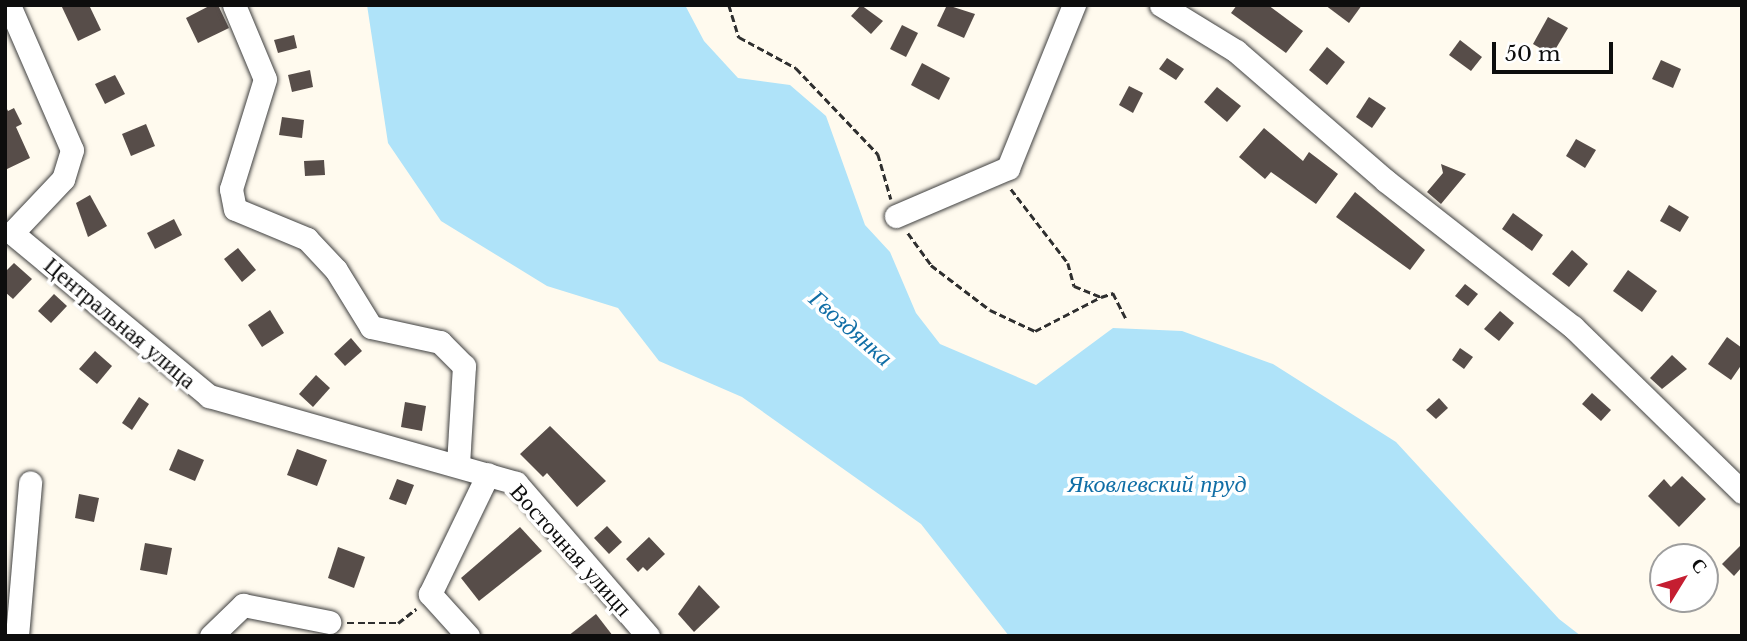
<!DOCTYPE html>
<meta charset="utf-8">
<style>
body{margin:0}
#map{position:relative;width:1747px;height:641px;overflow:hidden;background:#fffaee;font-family:"Libre Baskerville",serif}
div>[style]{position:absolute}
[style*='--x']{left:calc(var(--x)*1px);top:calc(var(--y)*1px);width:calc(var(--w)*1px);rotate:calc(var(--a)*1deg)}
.water>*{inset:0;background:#afe3f9}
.building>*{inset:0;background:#574d49}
.path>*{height:2.5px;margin-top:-1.25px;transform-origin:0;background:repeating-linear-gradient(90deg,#2f2f2f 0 7px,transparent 0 10.5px)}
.roads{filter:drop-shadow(0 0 2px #404040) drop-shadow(0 0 2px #404040)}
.minor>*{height:23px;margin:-11.5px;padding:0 11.5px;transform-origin:11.5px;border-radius:11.5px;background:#fff}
span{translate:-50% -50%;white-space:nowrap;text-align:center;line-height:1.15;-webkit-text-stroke:7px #fff;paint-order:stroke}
.street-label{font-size:23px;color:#0d0d0d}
.water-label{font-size:24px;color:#106ea6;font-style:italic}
.frame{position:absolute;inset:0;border:7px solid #0d0d0d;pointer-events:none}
.north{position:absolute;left:1649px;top:543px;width:70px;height:70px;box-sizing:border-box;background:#fff;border:2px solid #9e9e9e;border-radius:50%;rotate:52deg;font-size:19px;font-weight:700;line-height:28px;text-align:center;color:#0d0d0d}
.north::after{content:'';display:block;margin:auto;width:24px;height:32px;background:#c51e31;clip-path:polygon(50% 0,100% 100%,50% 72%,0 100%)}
.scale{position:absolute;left:1492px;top:42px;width:121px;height:32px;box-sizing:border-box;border:4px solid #0d0d0d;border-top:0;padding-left:9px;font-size:21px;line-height:24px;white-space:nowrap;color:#0d0d0d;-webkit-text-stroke:5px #fff;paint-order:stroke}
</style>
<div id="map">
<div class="water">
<div style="clip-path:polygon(367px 5px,685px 5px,704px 41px,738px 78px,790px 85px,826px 116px,865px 225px,890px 252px,916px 313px,940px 344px,1036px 385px,1113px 328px,1182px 331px,1273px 364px,1396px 442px,1559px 619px,1581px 636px,1009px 636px,921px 524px,742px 397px,659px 361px,618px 308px,547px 286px,441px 221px,388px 143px)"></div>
</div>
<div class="building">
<div style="clip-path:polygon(61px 5px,89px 5px,101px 30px,78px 41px)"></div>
<div style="clip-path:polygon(211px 5px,218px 5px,229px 28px,198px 43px,186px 18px)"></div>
<div style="clip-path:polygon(861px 5px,883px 21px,871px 34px,851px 16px)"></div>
<div style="clip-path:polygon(947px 5px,975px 14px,964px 38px,937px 26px)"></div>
<div style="clip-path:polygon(1237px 5px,1268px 5px,1303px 31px,1286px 53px,1231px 13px)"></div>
<div style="clip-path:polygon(1325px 5px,1362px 5px,1349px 23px)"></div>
<div style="clip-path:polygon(1548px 17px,1568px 28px,1552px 55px,1533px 44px)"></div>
<div style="clip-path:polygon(902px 25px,918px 33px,906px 57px,890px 49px)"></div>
<div style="clip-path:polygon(294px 35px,297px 48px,278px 53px,274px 40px)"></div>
<div style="clip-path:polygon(1460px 40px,1482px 57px,1471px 71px,1449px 55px)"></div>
<div style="clip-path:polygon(1327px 47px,1345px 62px,1327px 85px,1309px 70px)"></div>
<div style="clip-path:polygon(1167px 58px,1184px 69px,1176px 80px,1159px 69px)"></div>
<div style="clip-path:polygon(1661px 60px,1681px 69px,1673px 88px,1652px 79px)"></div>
<div style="clip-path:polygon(922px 63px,950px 78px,939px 100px,911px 85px)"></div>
<div style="clip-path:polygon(310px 70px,313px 87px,292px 92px,288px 75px)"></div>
<div style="clip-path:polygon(115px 75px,125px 94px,105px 104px,95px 84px)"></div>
<div style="clip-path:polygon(1129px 86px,1143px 93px,1133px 113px,1119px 105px)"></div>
<div style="clip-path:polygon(1217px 87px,1241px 106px,1227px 122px,1204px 102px)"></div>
<div style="clip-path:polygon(1369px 97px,1386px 108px,1372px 128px,1356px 117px)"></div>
<div style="clip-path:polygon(5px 105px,8px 111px,14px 108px,22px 124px,16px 127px,30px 158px,5px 170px)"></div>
<div style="clip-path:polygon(282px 117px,304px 120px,302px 138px,279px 135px)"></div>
<div style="clip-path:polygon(146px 124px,155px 146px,131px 156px,122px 134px)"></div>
<div style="clip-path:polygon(1264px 128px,1303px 161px,1309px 152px,1338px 174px,1316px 204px,1271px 172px,1265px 179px,1239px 157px)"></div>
<div style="clip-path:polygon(1576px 139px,1596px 150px,1585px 168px,1566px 156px)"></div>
<div style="clip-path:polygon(324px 160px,325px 175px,305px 176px,304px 161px)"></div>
<div style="clip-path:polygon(1441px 164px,1466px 174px,1441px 204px,1427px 192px,1443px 173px)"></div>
<div style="clip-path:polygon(1355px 192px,1425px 250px,1410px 270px,1336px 217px)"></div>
<div style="clip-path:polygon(90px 195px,107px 226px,88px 237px,76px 203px)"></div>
<div style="clip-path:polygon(1669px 205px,1689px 217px,1680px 232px,1660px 221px)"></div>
<div style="clip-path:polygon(1513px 213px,1543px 235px,1532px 251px,1502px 229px)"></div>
<div style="clip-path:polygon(174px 219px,182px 235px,155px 249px,147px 233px)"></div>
<div style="clip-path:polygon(238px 248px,256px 270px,242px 282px,224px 259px)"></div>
<div style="clip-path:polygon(1572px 250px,1588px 264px,1569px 287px,1552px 274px)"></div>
<div style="clip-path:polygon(14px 263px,32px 279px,13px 299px,5px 292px,5px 272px)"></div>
<div style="clip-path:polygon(1628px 270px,1657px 291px,1642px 312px,1613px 291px)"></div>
<div style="clip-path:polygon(1465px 284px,1478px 294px,1468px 306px,1455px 296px)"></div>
<div style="clip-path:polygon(54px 294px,67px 306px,51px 323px,38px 311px)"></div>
<div style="clip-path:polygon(270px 310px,284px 333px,262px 347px,248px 325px)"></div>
<div style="clip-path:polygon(1500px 311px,1514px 323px,1499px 341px,1484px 329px)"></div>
<div style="clip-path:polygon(1727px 337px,1742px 348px,1742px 364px,1731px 380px,1708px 364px)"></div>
<div style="clip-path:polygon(351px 338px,362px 351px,345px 366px,334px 354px)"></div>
<div style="clip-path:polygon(1460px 348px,1473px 357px,1464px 369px,1452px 360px)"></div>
<div style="clip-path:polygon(95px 351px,112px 366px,97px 384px,79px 369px)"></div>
<div style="clip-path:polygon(1672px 355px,1687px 369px,1662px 389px,1650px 378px)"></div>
<div style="clip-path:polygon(316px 375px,330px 388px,313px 407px,299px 394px)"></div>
<div style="clip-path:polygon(1592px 393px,1611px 410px,1601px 421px,1582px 404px)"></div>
<div style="clip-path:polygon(139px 397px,149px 404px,132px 430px,122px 423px)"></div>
<div style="clip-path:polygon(1439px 398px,1448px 408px,1436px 419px,1426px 410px)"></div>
<div style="clip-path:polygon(405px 402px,426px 406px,422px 431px,401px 427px)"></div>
<div style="clip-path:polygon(550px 426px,606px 481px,577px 507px,547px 473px,543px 477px,520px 454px)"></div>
<div style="clip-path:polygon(178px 449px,204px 460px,195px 481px,169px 470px)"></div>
<div style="clip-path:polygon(297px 449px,327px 460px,317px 486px,287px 475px)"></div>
<div style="clip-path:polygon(1682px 476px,1706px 499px,1679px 527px,1648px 496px,1664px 479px,1671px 487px)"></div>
<div style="clip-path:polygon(397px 479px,414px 485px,406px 505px,389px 499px)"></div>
<div style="clip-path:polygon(79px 494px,99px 498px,94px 522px,75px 518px)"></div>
<div style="clip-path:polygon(607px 526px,622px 542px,609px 554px,594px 538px)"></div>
<div style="clip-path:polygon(520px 527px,542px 551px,479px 601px,461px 578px)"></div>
<div style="clip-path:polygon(649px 537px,665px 554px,647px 571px,643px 567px,638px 572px,626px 559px)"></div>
<div style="clip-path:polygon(145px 543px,172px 548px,167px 575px,140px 570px)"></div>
<div style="clip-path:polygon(1742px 544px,1742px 567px,1734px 576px,1722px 564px)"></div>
<div style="clip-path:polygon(338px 547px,365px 557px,354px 588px,328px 578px)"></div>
<div style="clip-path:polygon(699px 585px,720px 607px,694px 632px,678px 614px)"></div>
<div style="clip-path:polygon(596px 614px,613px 636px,568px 636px)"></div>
</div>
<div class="path">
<div style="--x:729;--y:5;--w:34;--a:73"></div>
<div style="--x:739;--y:37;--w:65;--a:28.5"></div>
<div style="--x:796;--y:68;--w:119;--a:46.4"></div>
<div style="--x:878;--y:154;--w:47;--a:73.9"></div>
<div style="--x:1011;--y:189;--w:93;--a:52.4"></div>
<div style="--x:1068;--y:263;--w:24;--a:75"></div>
<div style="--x:1074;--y:286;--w:29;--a:22"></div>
<div style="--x:1101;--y:297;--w:13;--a:-18"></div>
<div style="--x:1113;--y:293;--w:28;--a:63"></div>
<div style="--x:908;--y:233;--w:39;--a:54"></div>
<div style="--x:931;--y:265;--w:74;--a:37.3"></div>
<div style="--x:990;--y:310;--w:50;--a:25"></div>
<div style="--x:1035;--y:331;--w:74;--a:-27.3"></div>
<div style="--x:347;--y:623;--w:51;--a:0"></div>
<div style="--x:398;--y:623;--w:23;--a:-38"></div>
</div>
<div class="roads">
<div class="minor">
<div style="--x:9;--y:5;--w:158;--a:66.5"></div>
<div style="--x:72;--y:150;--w:30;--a:107"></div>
<div style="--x:63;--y:179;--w:74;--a:133.4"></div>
<div style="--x:12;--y:233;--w:256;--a:39.6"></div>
<div style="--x:209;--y:396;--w:319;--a:15.8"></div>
<div style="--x:516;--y:483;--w:202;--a:49.2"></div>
<div style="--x:234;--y:5;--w:80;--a:67.3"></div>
<div style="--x:265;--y:79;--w:115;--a:107.2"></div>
<div style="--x:231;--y:189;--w:20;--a:79"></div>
<div style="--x:235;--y:209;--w:78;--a:22.6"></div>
<div style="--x:307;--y:239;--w:42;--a:46.9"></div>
<div style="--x:336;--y:270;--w:67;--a:58.4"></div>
<div style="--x:371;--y:327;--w:71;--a:12.3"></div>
<div style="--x:440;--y:342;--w:34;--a:45"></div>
<div style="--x:464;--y:366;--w:99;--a:93.5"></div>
<div style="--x:1161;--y:5;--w:88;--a:31.5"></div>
<div style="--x:1236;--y:51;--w:198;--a:40.9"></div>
<div style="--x:1386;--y:181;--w:237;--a:38"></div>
<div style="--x:1573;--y:327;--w:236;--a:44.3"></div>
<div style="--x:896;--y:216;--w:122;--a:-23.2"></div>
<div style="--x:1008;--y:168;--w:176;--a:-68"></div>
<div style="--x:17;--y:636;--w:154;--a:-85.1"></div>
<div style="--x:211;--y:636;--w:45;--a:-44.1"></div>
<div style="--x:243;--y:605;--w:88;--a:11.2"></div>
<div style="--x:468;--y:636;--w:57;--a:-132.1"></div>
<div style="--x:430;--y:594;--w:133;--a:-64.2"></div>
</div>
</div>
<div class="street-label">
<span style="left:120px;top:323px;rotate:40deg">Центральная улица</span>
<span style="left:571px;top:550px;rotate:48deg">Восточная улицп</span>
</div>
<div class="water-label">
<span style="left:851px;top:328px;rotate:41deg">Гвоздянка</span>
<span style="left:1157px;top:484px">Яковлевский пруд</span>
</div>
<div class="frame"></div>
<div class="north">С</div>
<div class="scale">50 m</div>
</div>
